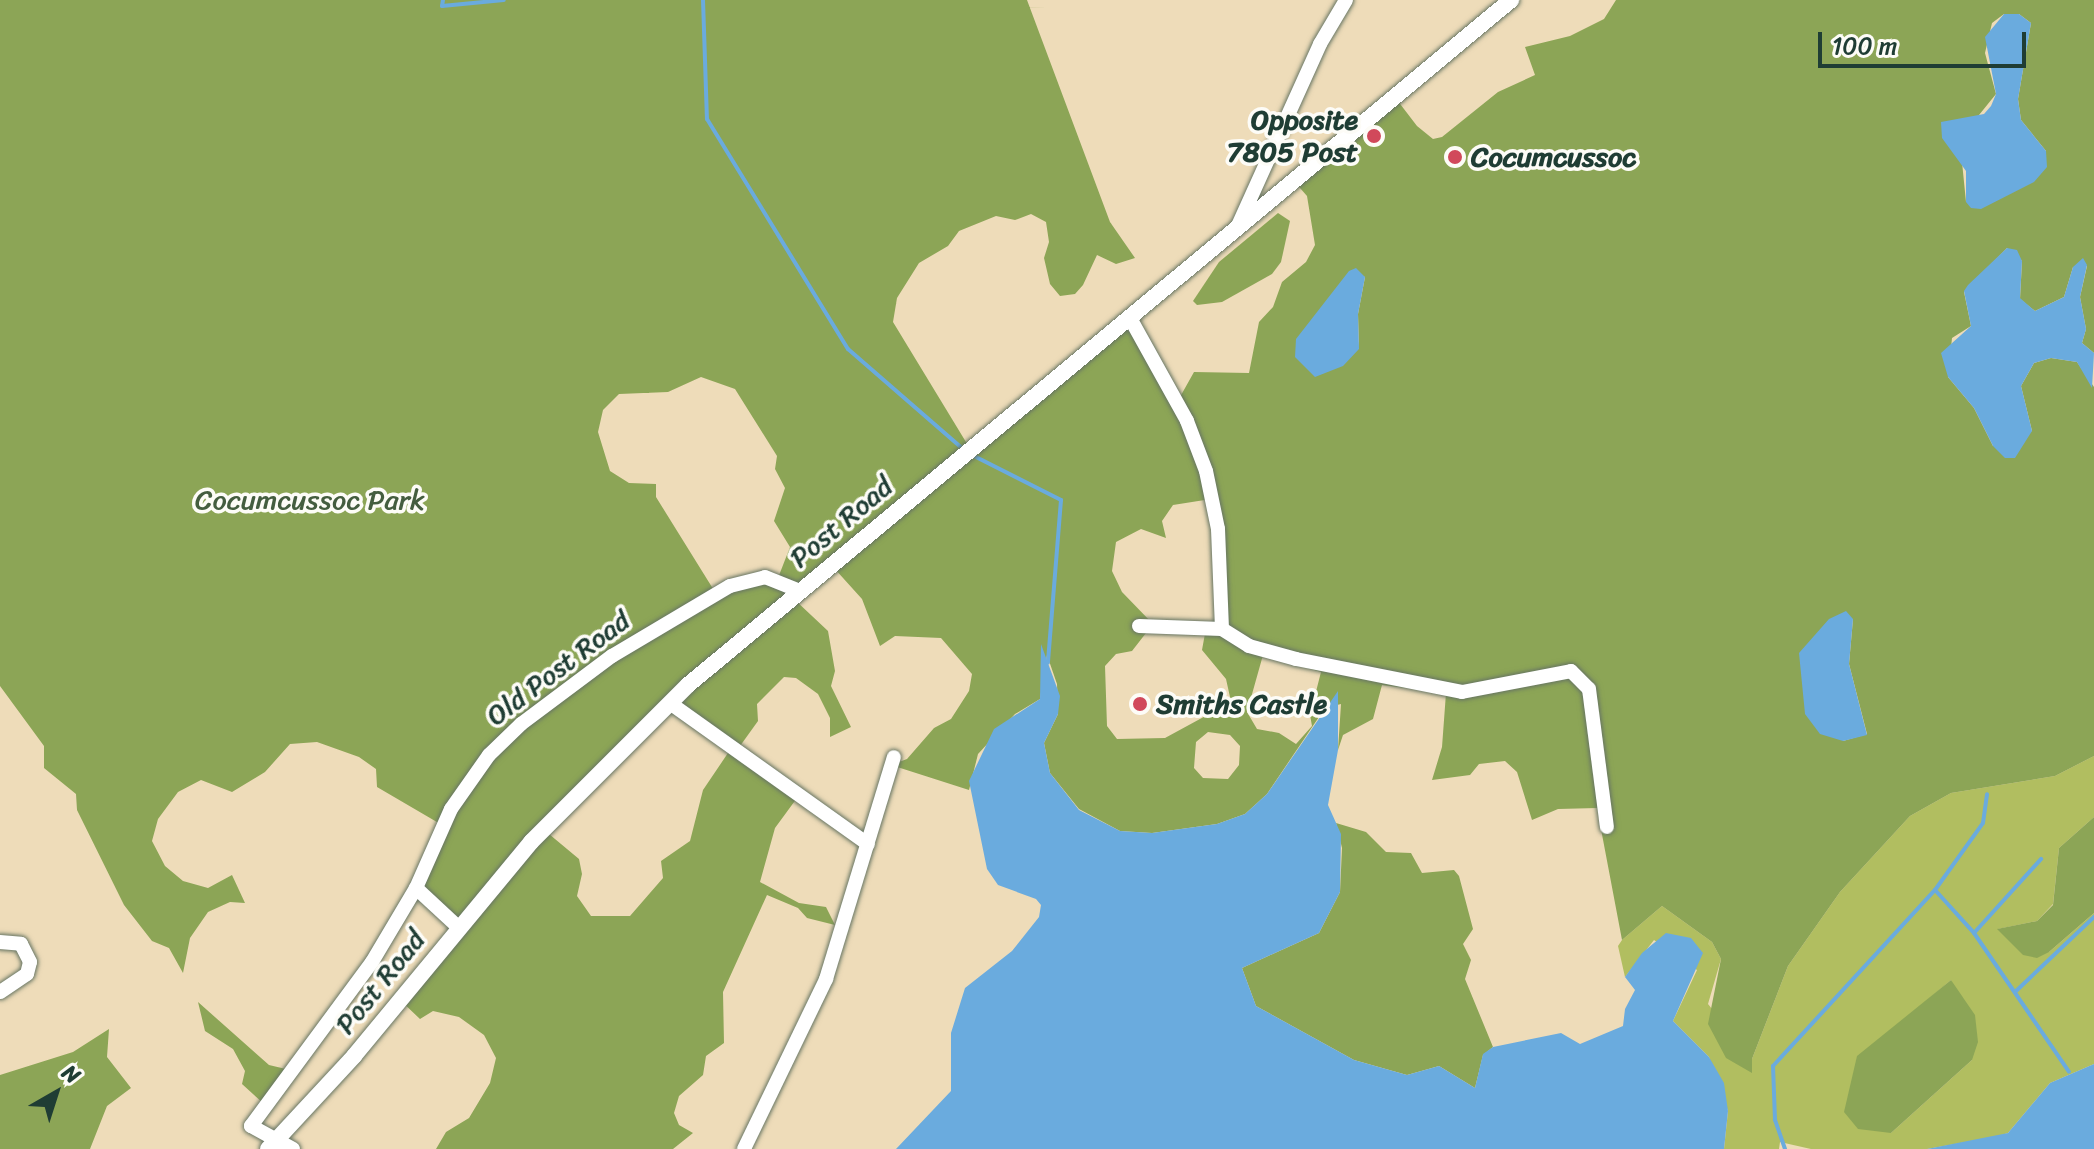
<!DOCTYPE html>
<style>
body{margin:0}
#map{position:relative;width:2094px;height:1149px;overflow:hidden;background:#eedcb9;font-family:Sriracha,sans-serif}
div>[style]{position:absolute}
[style*='--x']{left:calc(var(--x)*1px);top:calc(var(--y)*1px);width:calc(var(--w)*1px);rotate:calc(var(--a)*1deg)}
.green>*{inset:0;background:#b1be60}
.forest>*{inset:0;background:#8ca556}
.water>*{inset:0;background:#6aabde}
.stream>*{height:4px;margin:-2px;padding:0 2px;transform-origin:2px;border-radius:2px;background:#6aabde}
.roads{filter:drop-shadow(0 0 2px #677563) drop-shadow(0 0 2px #677563)}
.minor>*{height:14px;margin:-7px;padding:0 7px;transform-origin:7px;border-radius:7px;background:#fff}
.major>*{height:16px;margin:-8px;padding:0 8px;transform-origin:8px;border-radius:8px;background:#fff}
.dots>*{width:22px;height:22px;translate:-50% -50%;box-sizing:border-box;border:4px solid #fdfcf7;border-radius:50%}
span{translate:-50% -50%;white-space:nowrap;text-align:center;line-height:1.15;-webkit-text-stroke:7px #fdfcf7;paint-order:stroke}
.poi-label{font-size:28px;color:#1f3d34;font-weight:700}
.right{translate:-100% -50%;text-align:right}
.left{translate:0 -50%;text-align:left}
.park-label{font-size:28px;color:#445d3f}
.street-label{font-size:28px;color:#1f3d34}
.north{position:absolute;left:16px;top:1053px;width:80px;height:80px;-webkit-text-stroke:6px #fdfcf7;paint-order:stroke;rotate:39deg;font-size:22px;font-weight:700;line-height:32px;text-align:center;color:#1f3d34}
.north::after{content:'';display:block;margin:auto;width:28px;height:36px;background:#1f3d34;clip-path:polygon(50% 0,100% 100%,50% 72%,0 100%)}
.scale{position:absolute;left:1818px;top:32px;width:208px;height:36px;box-sizing:border-box;border:4px solid #1f3d34;border-top:0;padding-left:10px;font-size:24px;line-height:28px;white-space:nowrap;color:#1f3d34;-webkit-text-stroke:6px #fdfcf7;paint-order:stroke}
</style>
<div id="map">
<div class="green">
<div style="clip-path:polygon(evenodd,2094px 756px,2094px 817px,2059px 848px,2053px 904px,2037px 921px,1998px 929px,2049px 952px,2094px 913px,2094px 1064px,2050px 1083px,2008px 1133px,1995px 1137px,1927px 1149px,1811px 1149px,1780px 1142px,1779px 1149px,1724px 1149px,1728px 1111px,1709px 1057px,1673px 1021px,1697px 970px,1654px 940px,1625px 977px,1618px 946px,1622px 940px,1662px 906px,1712px 942px,1721px 959px,1708px 1004px,1752px 1059px,1788px 966px,1840px 892px,1910px 816px,1951px 793px,2055px 776px,2094px 756px,1951px 980px,1972px 1060px,1891px 1133px,1918px 1008px,1951px 980px)"></div>
</div>
<div class="forest">
<div style="clip-path:polygon(evenodd,0 0,1027px 0,1110px 222px,1135px 258px,1116px 264px,1097px 255px,1083px 285px,1075px 294px,1060px 296px,1050px 284px,1044px 258px,1049px 242px,1046px 222px,1031px 214px,1015px 220px,996px 216px,959px 231px,948px 246px,919px 263px,897px 298px,893px 322px,969px 447px,1125px 321px,1180px 397px,1194px 372px,1249px 373px,1259px 322px,1273px 307px,1282px 282px,1306px 262px,1315px 245px,1307px 196px,1293px 180px,1394px 96px,1417px 126px,1433px 139px,1442px 137px,1498px 92px,1535px 75px,1525px 47px,1570px 36px,1604px 19px,1616px 0,2094px 0,2094px 353px,2082px 343px,2086px 329px,2080px 297px,2087px 266px,2073px 267px,2064px 297px,2035px 311px,2020px 299px,2022px 261px,2007px 248px,1964px 292px,1971px 326px,1952px 338px,1948px 377px,1974px 408px,1993px 446px,2032px 431px,2021px 386px,2034px 363px,2051px 358px,2077px 362px,2094px 387px,2094px 756px,2055px 776px,1951px 793px,1910px 816px,1840px 892px,1788px 966px,1752px 1059px,1752px 1073px,1726px 1058px,1708px 1024px,1721px 959px,1712px 942px,1662px 906px,1622px 940px,1597px 808px,1558px 809px,1532px 820px,1517px 772px,1505px 761px,1479px 764px,1470px 775px,1432px 780px,1442px 747px,1446px 693px,1382px 685px,1373px 719px,1343px 735px,1338px 750px,1341px 704px,1325px 708px,1267px 794px,1245px 814px,1217px 824px,1152px 833px,1120px 831px,1079px 809px,1050px 773px,1044px 743px,1058px 714px,1057px 684px,1047px 655px,1040px 699px,1015px 714px,978px 754px,969px 790px,891px 765px,907px 759px,934px 728px,951px 719px,969px 691px,972px 674px,941px 638px,895px 636px,880px 646px,862px 599px,834px 568px,795px 600px,828px 631px,835px 671px,831px 686px,851px 727px,830px 737px,830px 718px,818px 694px,796px 678px,784px 677px,757px 704px,758px 721px,735px 753px,797px 798px,775px 828px,760px 882px,799px 903px,826px 907px,835px 925px,807px 918px,798px 908px,767px 895px,723px 992px,724px 1043px,706px 1056px,703px 1075px,679px 1096px,674px 1113px,679px 1125px,693px 1133px,673px 1149px,436px 1149px,446px 1132px,469px 1118px,490px 1083px,496px 1058px,484px 1035px,459px 1017px,433px 1011px,420px 1019px,399px 999px,455px 926px,417px 886px,442px 825px,377px 787px,376px 769px,359px 757px,317px 742px,290px 744px,265px 772px,232px 792px,201px 780px,178px 792px,158px 819px,152px 841px,165px 866px,183px 881px,208px 888px,232px 875px,245px 903px,230px 902px,208px 912px,190px 938px,183px 973px,169px 948px,152px 941px,124px 905px,77px 810px,76px 794px,44px 768px,44px 746px,0 686px,0 0,2004px 14px,2019px 14px,2031px 23px,2018px 99px,2021px 120px,2046px 151px,2045px 163px,1966px 202px,1962px 162px,1979px 115px,1996px 94px,1985px 53px,1992px 23px,2004px 14px,0 0,1349px 271px,1365px 277px,1358px 314px,1359px 349px,1349px 271px,0 0,701px 377px,735px 389px,777px 456px,775px 469px,785px 488px,774px 521px,790px 547px,778px 578px,715px 592px,656px 497px,656px 484px,629px 483px,610px 471px,598px 432px,603px 410px,619px 394px,668px 392px,701px 377px,0 0,1211px 499px,1220px 627px,1206px 628px,1202px 650px,1226px 679px,1230px 697px,1222px 707px,1165px 738px,1117px 739px,1107px 726px,1105px 666px,1116px 654px,1132px 651px,1153px 624px,1122px 592px,1112px 571px,1116px 542px,1141px 529px,1166px 538px,1162px 521px,1173px 505px,1211px 499px,0 0,1829px 619px,1853px 619px,1849px 664px,1867px 734px,1843px 741px,1829px 619px,0 0,1263px 655px,1321px 672px,1310px 715px,1312px 726px,1296px 744px,1279px 733px,1257px 729px,1247px 712px,1263px 655px,0 0,666px 707px,728px 753px,703px 790px,690px 841px,661px 861px,663px 878px,630px 916px,591px 916px,577px 896px,582px 874px,579px 859px,543px 829px,666px 707px,0 0,1208px 732px,1230px 735px,1240px 746px,1239px 765px,1228px 779px,1203px 778px,1194px 768px,1196px 742px,1208px 732px)"></div>
<div style="clip-path:polygon(1278px 213px,1290px 221px,1281px 262px,1272px 274px,1222px 302px,1197px 305px,1193px 301px,1219px 262px)"></div>
<div style="clip-path:polygon(2094px 817px,2094px 913px,2049px 952px,2037px 958px,2023px 955px,1997px 929px,2037px 921px,2053px 905px,2059px 848px)"></div>
<div style="clip-path:polygon(1336px 823px,1366px 832px,1386px 852px,1411px 853px,1422px 873px,1454px 870px,1459px 876px,1473px 929px,1463px 944px,1471px 960px,1465px 979px,1493px 1047px,1483px 1055px,1475px 1088px,1439px 1066px,1407px 1075px,1354px 1060px,1256px 1006px,1242px 968px,1319px 933px,1340px 892px,1342px 848px)"></div>
<div style="clip-path:polygon(1951px 980px,1975px 1015px,1978px 1042px,1972px 1060px,1891px 1133px,1858px 1129px,1844px 1112px,1857px 1056px)"></div>
<div style="clip-path:polygon(198px 1002px,269px 1065px,290px 1070px,264px 1104px,242px 1084px,245px 1071px,233px 1049px,205px 1031px)"></div>
<div style="clip-path:polygon(109px 1029px,107px 1057px,131px 1088px,107px 1106px,90px 1149px,0 1149px,0 1075px,73px 1052px)"></div>
</div>
<div class="water">
<div style="clip-path:polygon(2004px 14px,2019px 14px,2031px 23px,2018px 99px,2021px 120px,2046px 151px,2047px 167px,2034px 182px,1981px 209px,1971px 208px,1966px 202px,1966px 171px,1942px 138px,1941px 122px,1984px 114px,1991px 106px,1996px 94px,1985px 37px)"></div>
<div style="clip-path:polygon(2007px 248px,2017px 250px,2022px 261px,2020px 298px,2035px 311px,2064px 297px,2073px 267px,2083px 258px,2087px 265px,2080px 297px,2086px 329px,2082px 343px,2094px 353px,2092px 388px,2077px 362px,2051px 358px,2034px 363px,2021px 386px,2032px 431px,2015px 458px,2005px 458px,1993px 446px,1974px 408px,1948px 377px,1941px 353px,1971px 326px,1964px 291px,1968px 285px)"></div>
<div style="clip-path:polygon(1356px 268px,1365px 277px,1358px 314px,1359px 349px,1343px 366px,1315px 377px,1295px 357px,1296px 339px,1349px 271px)"></div>
<div style="clip-path:polygon(1846px 611px,1853px 619px,1849px 664px,1867px 735px,1843px 741px,1820px 734px,1805px 714px,1799px 653px,1829px 619px)"></div>
<div style="clip-path:polygon(1041px 644px,1060px 696px,1058px 714px,1044px 743px,1050px 773px,1079px 810px,1120px 831px,1152px 833px,1217px 824px,1245px 814px,1267px 794px,1338px 691px,1338px 750px,1328px 805px,1341px 834px,1340px 892px,1319px 933px,1242px 968px,1256px 1006px,1354px 1060px,1407px 1075px,1439px 1066px,1475px 1088px,1483px 1054px,1493px 1047px,1561px 1033px,1580px 1044px,1623px 1026px,1625px 1009px,1635px 990px,1625px 977px,1642px 953px,1666px 933px,1691px 938px,1703px 953px,1673px 1021px,1709px 1057px,1724px 1083px,1728px 1111px,1724px 1149px,896px 1149px,951px 1091px,951px 1033px,965px 988px,1012px 951px,1039px 917px,1041px 905px,1036px 899px,998px 885px,987px 869px,969px 781px,994px 729px,1040px 699px)"></div>
<div style="clip-path:polygon(2094px 1064px,2094px 1149px,1927px 1149px,2008px 1133px,2050px 1083px)"></div>
</div>
<div class="stream">
<div style="--x:443;--y:0;--w:6;--a:99"></div>
<div style="--x:442;--y:6;--w:62;--a:-5.5"></div>
<div style="--x:703;--y:0;--w:119;--a:88.1"></div>
<div style="--x:707;--y:119;--w:270;--a:58.5"></div>
<div style="--x:848;--y:349;--w:152;--a:41"></div>
<div style="--x:970;--y:454;--w:102;--a:26.8"></div>
<div style="--x:1061;--y:500;--w:163;--a:94.6"></div>
<div style="--x:1935;--y:890;--w:58;--a:47.8"></div>
<div style="--x:1974;--y:933;--w:168;--a:55.6"></div>
<div style="--x:1974;--y:933;--w:100;--a:-47.8"></div>
<div style="--x:2015;--y:992;--w:109;--a:-43.5"></div>
<div style="--x:1785;--y:1149;--w:31;--a:-109"></div>
<div style="--x:1775;--y:1120;--w:54;--a:-92.1"></div>
<div style="--x:1773;--y:1066;--w:239;--a:-47.4"></div>
<div style="--x:1935;--y:890;--w:82;--a:-54.4"></div>
<div style="--x:1983;--y:823;--w:29;--a:-82"></div>
</div>
<div class="roads">
<div class="minor">
<div style="--x:1237;--y:228;--w:202;--a:-65.7"></div>
<div style="--x:1320;--y:44;--w:51;--a:-59.4"></div>
<div style="--x:1130;--y:318;--w:118;--a:61"></div>
<div style="--x:1187;--y:421;--w:53;--a:69.2"></div>
<div style="--x:1206;--y:471;--w:59;--a:78.3"></div>
<div style="--x:1218;--y:529;--w:100;--a:87.7"></div>
<div style="--x:1139;--y:626;--w:83;--a:2.1"></div>
<div style="--x:1222;--y:629;--w:32;--a:32"></div>
<div style="--x:1249;--y:646;--w:49;--a:15.5"></div>
<div style="--x:1296;--y:659;--w:169;--a:11.2"></div>
<div style="--x:1462;--y:692;--w:111;--a:-10.9"></div>
<div style="--x:1571;--y:671;--w:25;--a:45"></div>
<div style="--x:1589;--y:689;--w:139;--a:82.6"></div>
<div style="--x:670;--y:703;--w:243;--a:35.5"></div>
<div style="--x:416;--y:888;--w:56;--a:42.8"></div>
<div style="--x:0;--y:942;--w:21;--a:5"></div>
<div style="--x:21;--y:944;--w:20;--a:63"></div>
<div style="--x:30;--y:962;--w:12;--a:104"></div>
<div style="--x:27;--y:974;--w:32;--a:146"></div>
<div style="--x:293;--y:1149;--w:48;--a:-151.3"></div>
<div style="--x:251;--y:1126;--w:204;--a:-53.6"></div>
<div style="--x:372;--y:962;--w:86;--a:-59.3"></div>
<div style="--x:416;--y:888;--w:86;--a:-66.1"></div>
<div style="--x:451;--y:809;--w:66;--a:-54.9"></div>
<div style="--x:489;--y:755;--w:45;--a:-44.1"></div>
<div style="--x:521;--y:724;--w:114;--a:-36.8"></div>
<div style="--x:612;--y:656;--w:137;--a:-30.7"></div>
<div style="--x:730;--y:586;--w:36;--a:-14"></div>
<div style="--x:765;--y:577;--w:37;--a:22"></div>
<div style="--x:744;--y:1149;--w:189;--a:-64.2"></div>
<div style="--x:826;--y:979;--w:232;--a:-73"></div>
</div>
<div class="major">
<div style="--x:268;--y:1149;--w:127;--a:-47.2"></div>
<div style="--x:354;--y:1056;--w:278;--a:-50.4"></div>
<div style="--x:531;--y:842;--w:222;--a:-45"></div>
<div style="--x:688;--y:685;--w:1071;--a:-39.77"></div>
</div>
</div>
<div class="dots">
<div style="left:1374px;top:136px;background:#d1495b"></div>
<div style="left:1455px;top:157px;background:#d1495b"></div>
<div style="left:1140px;top:704px;background:#d1495b"></div>
</div>
<div class="poi-label">
<span class="right" style="left:1358px;top:136px">Opposite<br>7805 Post</span>
<span class="left" style="left:1471px;top:157px">Cocumcussoc</span>
<span class="left" style="left:1156px;top:704px">Smiths Castle</span>
</div>
<div class="park-label">
<span style="left:310px;top:500px">Cocumcussoc Park</span>
</div>
<div class="street-label">
<span style="left:841px;top:522px;rotate:-40deg">Post Road</span>
<span style="left:558px;top:668px;rotate:-37deg">Old Post Road</span>
<span style="left:380px;top:982px;rotate:-51deg">Post Road</span>
</div>
<div class="north">N</div>
<div class="scale">100 m</div>
</div>
